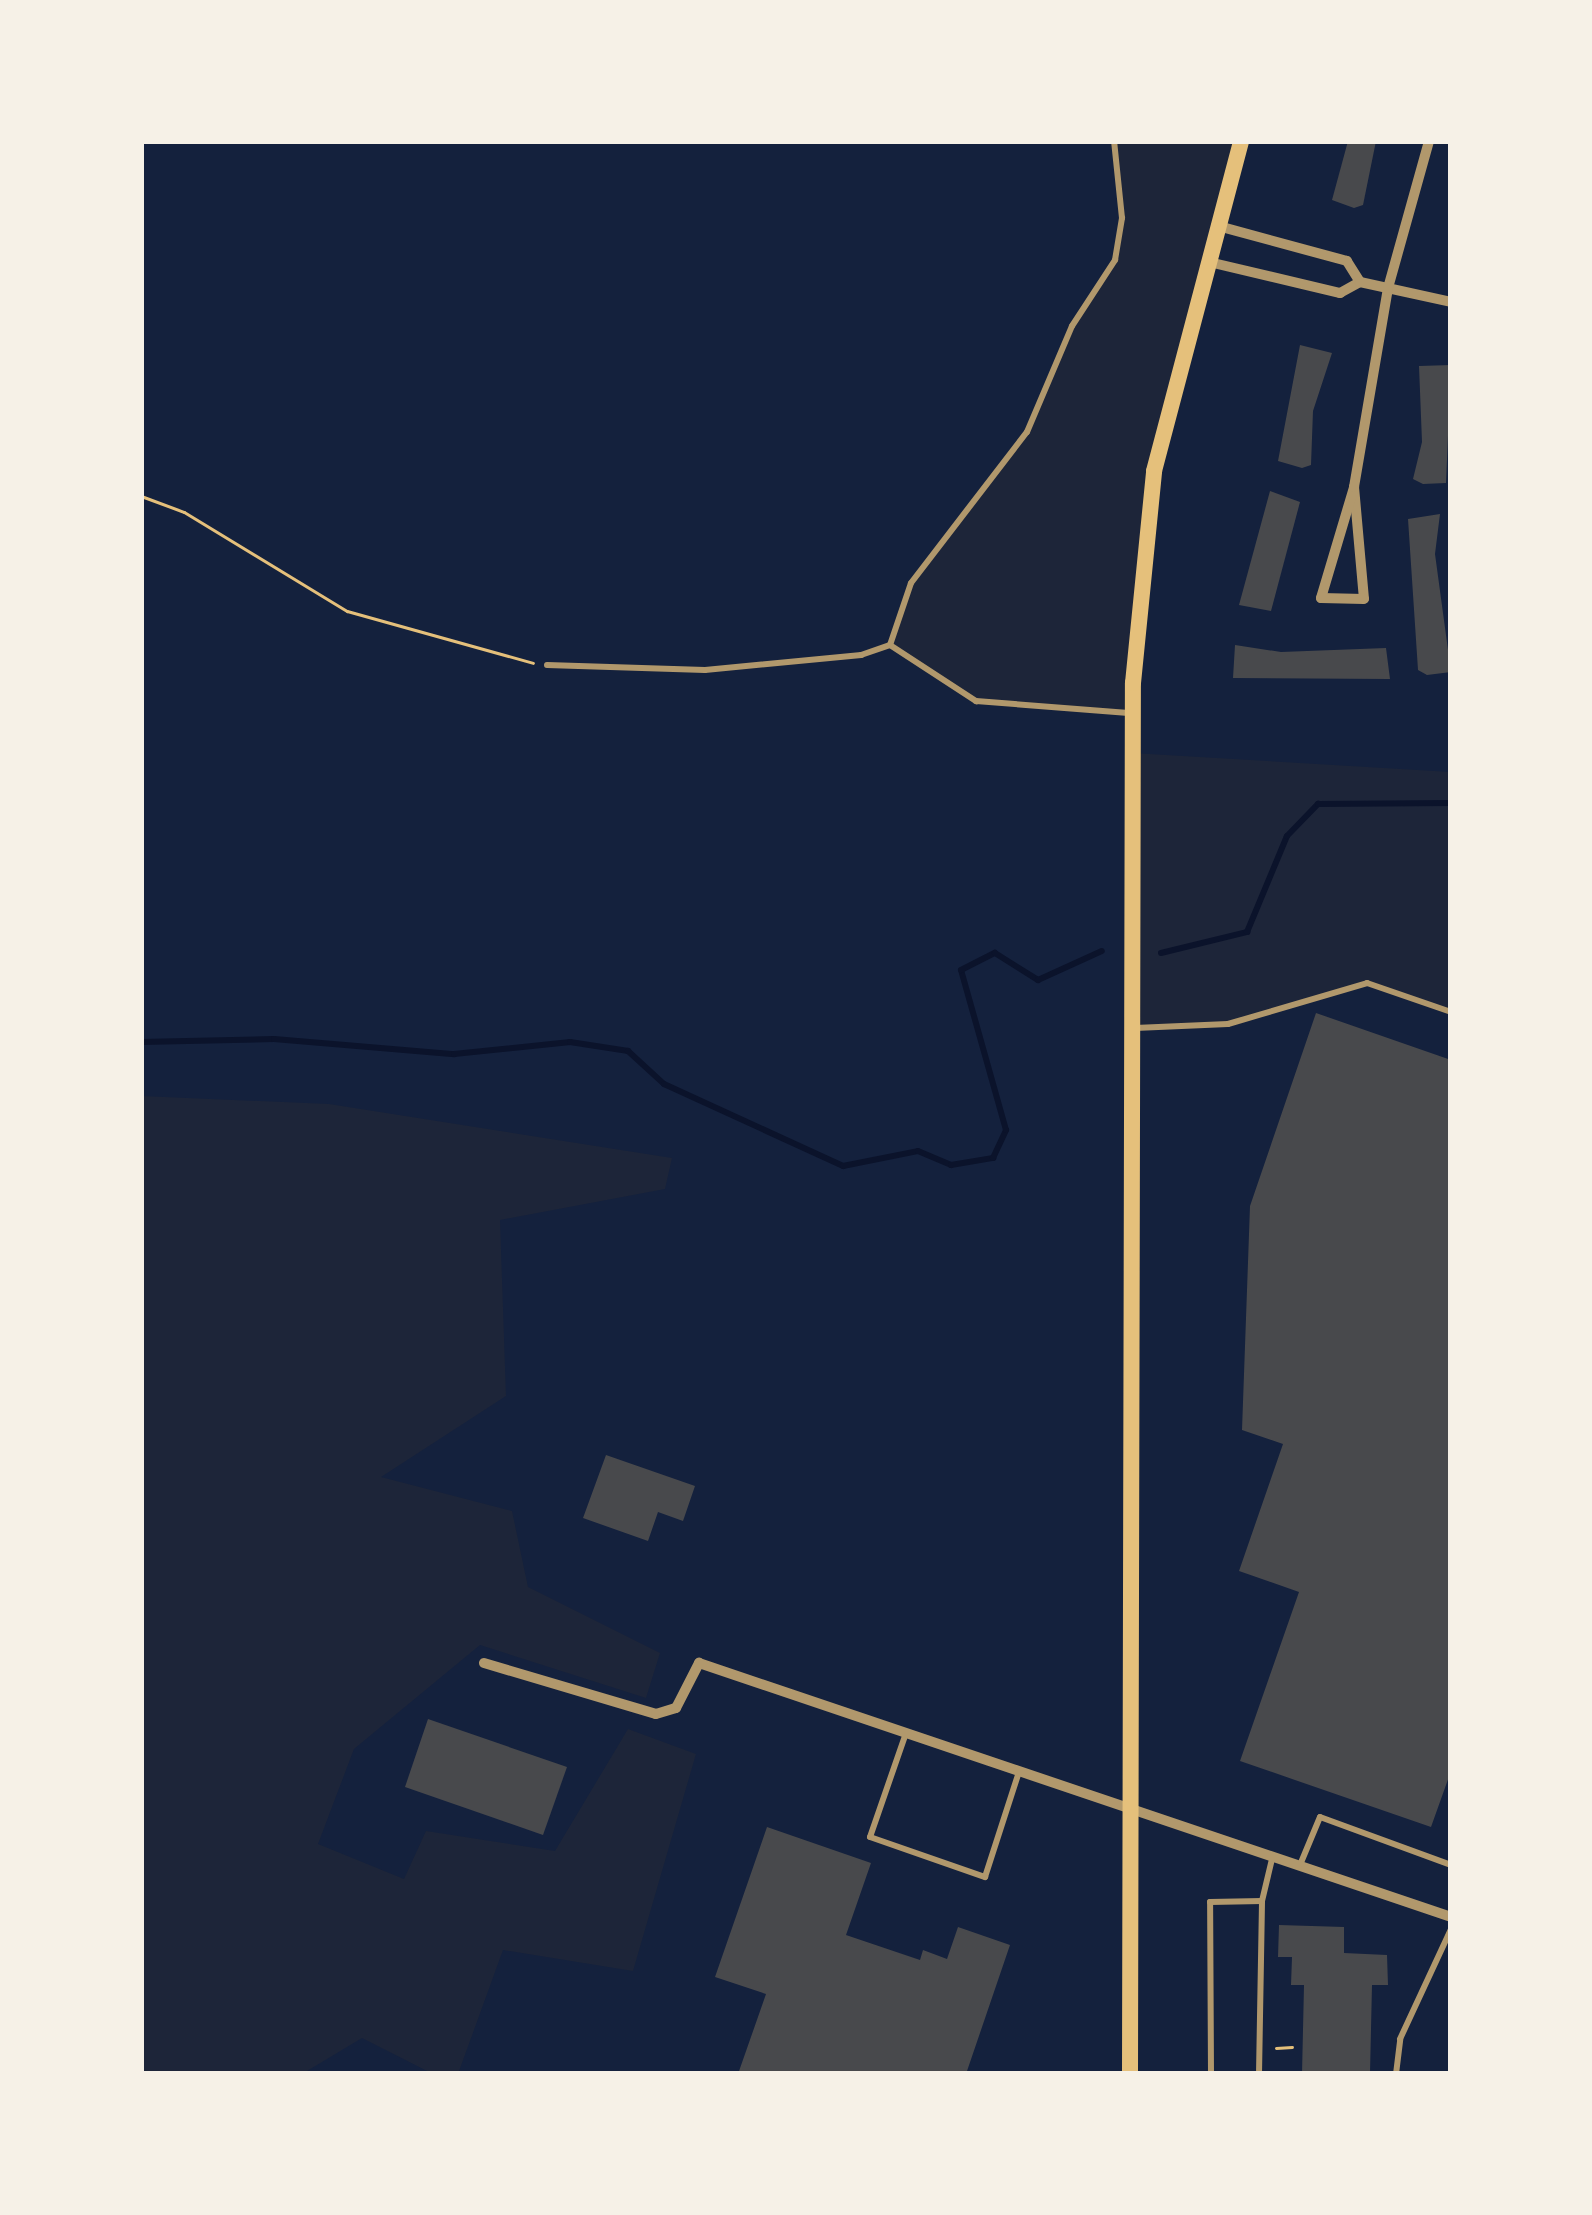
<!DOCTYPE html>
<style>
body{margin:0}
#map{position:relative;width:1592px;height:2215px;overflow:hidden;background:#14213d;font-family:"Zilla Slab",serif}
div>[style]{position:absolute}
[style*='--x']{left:calc(var(--x)*1px);top:calc(var(--y)*1px);width:calc(var(--w)*1px);rotate:calc(var(--a)*1deg)}
.green>*{inset:0;background:#1d2539}
.stream>*{height:6px;margin:-3px;padding:0 3px;transform-origin:3px;border-radius:3px;background:#0b132b}
.building>*{inset:0;background:#48494c}
.path>*{height:3px;margin:-1.5px;padding:0 1.5px;transform-origin:1.5px;border-radius:1.5px;background:#e5c07b}
.service>*{height:6px;margin:-3px;padding:0 3px;transform-origin:3px;border-radius:3px;background:#b1986c}
.minor>*{height:10px;margin:-5px;padding:0 5px;transform-origin:5px;border-radius:5px;background:#b1986c}
.secondary>*{height:16px;margin:-8px;padding:0 8px;transform-origin:8px;border-radius:8px;background:#e5c07b}
span{translate:-50% -50%;white-space:nowrap;text-align:center;line-height:1.15;-webkit-text-stroke:12px #f6f1e7;paint-order:stroke}
.frame{position:absolute;inset:0;border:144px solid #f6f1e7;pointer-events:none}
</style>
<div id="map">
<div class="green">
<div style="clip-path:polygon(1114px 141px,1241px 141px,1141px 548px,1133px 713px,976px 701px,890px 645px,911px 583px,1027px 432px,1072px 326px,1115px 260px,1122px 218px)"></div>
<div style="clip-path:polygon(1132px 753px,1451px 772px,1451px 1012px,1367px 983px,1228px 1024px,1131px 1028px)"></div>
<div style="clip-path:polygon(141px 1096px,329px 1104px,672px 1158px,665px 1189px,500px 1220px,506px 1396px,381px 1477px,512px 1511px,528px 1587px,660px 1653px,646px 1698px,480px 1645px,354px 1749px,318px 1844px,404px 1879px,426px 1831px,555px 1851px,628px 1729px,696px 1754px,633px 1971px,503px 1950px,458px 2074px,433px 2074px,362px 2038px,302px 2074px,141px 2074px)"></div>
</div>
<div class="stream">
<div style="--x:1161;--y:953;--w:89;--a:-13.7"></div>
<div style="--x:1247;--y:932;--w:104;--a:-67.4"></div>
<div style="--x:1287;--y:836;--w:45;--a:-45.9"></div>
<div style="--x:1318;--y:804;--w:133;--a:-0.4"></div>
<div style="--x:141;--y:1042;--w:133;--a:-1.3"></div>
<div style="--x:274;--y:1039;--w:181;--a:4.8"></div>
<div style="--x:454;--y:1054;--w:117;--a:-5.9"></div>
<div style="--x:570;--y:1042;--w:59;--a:8.8"></div>
<div style="--x:628;--y:1051;--w:49;--a:42.5"></div>
<div style="--x:664;--y:1084;--w:197;--a:24.6"></div>
<div style="--x:843;--y:1166;--w:76;--a:-11.3"></div>
<div style="--x:918;--y:1151;--w:36;--a:23"></div>
<div style="--x:951;--y:1165;--w:43;--a:-9.5"></div>
<div style="--x:993;--y:1158;--w:31;--a:-65"></div>
<div style="--x:1006;--y:1130;--w:166;--a:-105.7"></div>
<div style="--x:961;--y:970;--w:38;--a:-27"></div>
<div style="--x:995;--y:953;--w:51;--a:32.1"></div>
<div style="--x:1038;--y:980;--w:70;--a:-24.4"></div>
</div>
<div class="building">
<div style="clip-path:polygon(1348px 141px,1376px 141px,1363px 205px,1354px 208px,1332px 200px)"></div>
<div style="clip-path:polygon(1300px 345px,1332px 353px,1313px 411px,1311px 465px,1302px 468px,1278px 461px)"></div>
<div style="clip-path:polygon(1451px 365px,1446px 483px,1423px 484px,1413px 479px,1422px 442px,1419px 366px)"></div>
<div style="clip-path:polygon(1270px 491px,1300px 502px,1271px 611px,1239px 605px)"></div>
<div style="clip-path:polygon(1440px 514px,1435px 554px,1451px 672px,1427px 675px,1418px 670px,1408px 519px)"></div>
<div style="clip-path:polygon(1235px 645px,1281px 652px,1386px 648px,1390px 679px,1233px 678px)"></div>
<div style="clip-path:polygon(1316px 1013px,1451px 1060px,1451px 1771px,1431px 1827px,1240px 1761px,1299px 1592px,1239px 1571px,1283px 1444px,1242px 1430px,1250px 1206px)"></div>
<div style="clip-path:polygon(606px 1455px,695px 1486px,683px 1521px,658px 1512px,648px 1541px,583px 1518px)"></div>
<div style="clip-path:polygon(428px 1719px,567px 1767px,543px 1835px,405px 1787px)"></div>
<div style="clip-path:polygon(767px 1827px,871px 1863px,846px 1935px,920px 1960px,923px 1950px,947px 1959px,958px 1927px,1010px 1945px,966px 2074px,738px 2074px,766px 1994px,715px 1977px)"></div>
<div style="clip-path:polygon(1279px 1925px,1344px 1927px,1344px 1953px,1387px 1955px,1388px 1985px,1372px 1985px,1370px 2074px,1302px 2074px,1304px 1985px,1291px 1985px,1292px 1957px,1278px 1957px)"></div>
</div>
<div class="path">
<div style="--x:141;--y:496;--w:46;--a:20.4"></div>
<div style="--x:184;--y:512;--w:191;--a:31.3"></div>
<div style="--x:347;--y:611;--w:193;--a:15.6"></div>
<div style="--x:1276;--y:2048;--w:16;--a:-4"></div>
</div>
<div class="service">
<div style="--x:890;--y:645;--w:103;--a:33.1"></div>
<div style="--x:976;--y:701;--w:153;--a:4.5"></div>
<div style="--x:547;--y:665;--w:158;--a:1.8"></div>
<div style="--x:705;--y:670;--w:157;--a:-5.5"></div>
<div style="--x:861;--y:655;--w:31;--a:-19"></div>
<div style="--x:890;--y:645;--w:65;--a:-71.3"></div>
<div style="--x:911;--y:583;--w:190;--a:-52.5"></div>
<div style="--x:1027;--y:432;--w:115;--a:-67"></div>
<div style="--x:1072;--y:326;--w:79;--a:-56.9"></div>
<div style="--x:1115;--y:260;--w:43;--a:-80.5"></div>
<div style="--x:1122;--y:218;--w:77;--a:-95.9"></div>
<div style="--x:1135;--y:1028;--w:93;--a:-2.5"></div>
<div style="--x:1228;--y:1024;--w:145;--a:-16.4"></div>
<div style="--x:1367;--y:983;--w:89;--a:19"></div>
<div style="--x:906;--y:1733;--w:110;--a:109.1"></div>
<div style="--x:870;--y:1837;--w:122;--a:19.2"></div>
<div style="--x:985;--y:1877;--w:110;--a:-72.1"></div>
<div style="--x:1300;--y:1865;--w:52;--a:-67.4"></div>
<div style="--x:1320;--y:1817;--w:140;--a:20.1"></div>
<div style="--x:1211;--y:2074;--w:172;--a:-90.3"></div>
<div style="--x:1210;--y:1902;--w:52;--a:-1.1"></div>
<div style="--x:1259;--y:2074;--w:173;--a:-89"></div>
<div style="--x:1262;--y:1901;--w:43;--a:-76.6"></div>
<div style="--x:1396;--y:2074;--w:35;--a:-83"></div>
<div style="--x:1400;--y:2039;--w:121;--a:-65.1"></div>
</div>
<div class="minor">
<div style="--x:1209;--y:262;--w:135;--a:13.3"></div>
<div style="--x:1340;--y:293;--w:23;--a:-29"></div>
<div style="--x:1360;--y:282;--w:25;--a:-122"></div>
<div style="--x:1347;--y:261;--w:134;--a:-164.8"></div>
<div style="--x:1360;--y:282;--w:93;--a:12.4"></div>
<div style="--x:1354;--y:487;--w:112;--a:84.9"></div>
<div style="--x:1364;--y:599;--w:43;--a:-178.7"></div>
<div style="--x:1321;--y:598;--w:116;--a:-73.4"></div>
<div style="--x:1354;--y:487;--w:202;--a:-80.3"></div>
<div style="--x:1388;--y:288;--w:153;--a:-74.4"></div>
<div style="--x:484;--y:1663;--w:179;--a:16.5"></div>
<div style="--x:656;--y:1714;--w:21;--a:-17"></div>
<div style="--x:676;--y:1708;--w:51;--a:-62.9"></div>
<div style="--x:699;--y:1663;--w:794;--a:18.66"></div>
</div>
<div class="secondary">
<div style="--x:1130;--y:2074;--w:1391;--a:-89.88"></div>
<div style="--x:1133;--y:683;--w:213;--a:-84.3"></div>
<div style="--x:1154;--y:471;--w:341;--a:-75.2"></div>
</div>
<div class="frame"></div>
</div>
